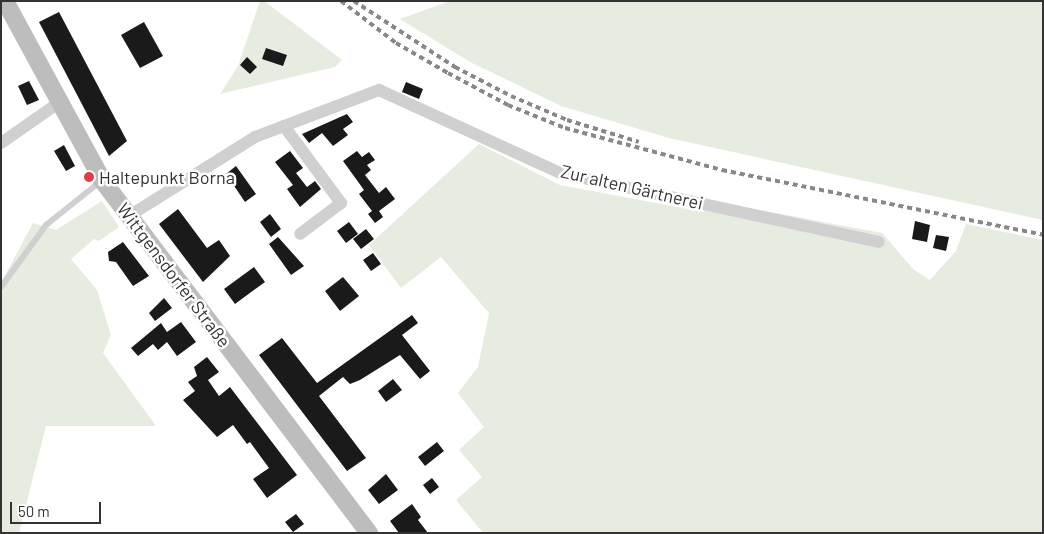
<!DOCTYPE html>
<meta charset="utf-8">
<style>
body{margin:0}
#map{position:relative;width:1044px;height:534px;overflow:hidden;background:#fff;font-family:Barlow,sans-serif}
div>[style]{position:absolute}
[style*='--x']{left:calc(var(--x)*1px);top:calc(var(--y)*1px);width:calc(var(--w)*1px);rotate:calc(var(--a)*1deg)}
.green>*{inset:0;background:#e6ecdf}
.building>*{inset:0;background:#1a1a1a}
.lane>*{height:6px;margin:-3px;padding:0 3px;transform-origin:3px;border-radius:3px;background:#d0d0d0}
.street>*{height:12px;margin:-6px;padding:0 6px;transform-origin:6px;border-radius:6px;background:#d0d0d0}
.secondary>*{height:18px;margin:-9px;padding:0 9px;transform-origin:9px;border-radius:9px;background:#bdbdbd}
.rail>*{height:4px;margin-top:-2px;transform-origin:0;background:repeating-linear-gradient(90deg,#888 0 5px,transparent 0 9px)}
.dots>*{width:14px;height:14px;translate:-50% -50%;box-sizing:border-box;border:2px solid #fff;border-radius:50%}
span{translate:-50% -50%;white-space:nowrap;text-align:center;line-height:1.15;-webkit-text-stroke:5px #fff;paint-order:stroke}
.poi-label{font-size:18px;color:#333}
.left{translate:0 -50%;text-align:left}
.street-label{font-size:18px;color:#333}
.frame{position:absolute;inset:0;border:2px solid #333;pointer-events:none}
.scale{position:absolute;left:10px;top:502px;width:91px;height:22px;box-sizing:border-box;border:2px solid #333;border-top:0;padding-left:6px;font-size:15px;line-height:18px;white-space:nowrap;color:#333;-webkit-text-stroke:4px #fff;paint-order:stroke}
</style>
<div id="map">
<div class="green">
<div style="clip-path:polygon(260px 1px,264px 1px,342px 60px,335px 67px,220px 94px,238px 66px)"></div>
<div style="clip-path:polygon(450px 1px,1043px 1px,1043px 220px,669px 138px,561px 106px,470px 62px,400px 19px)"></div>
<div style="clip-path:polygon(479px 144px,560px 185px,704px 212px,706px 200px,882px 233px,914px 270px,930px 280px,956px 251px,966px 224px,1043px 240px,1043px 533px,483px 533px,456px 500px,482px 477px,459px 450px,484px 427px,458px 393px,478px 367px,489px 313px,441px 257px,401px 288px,369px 245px)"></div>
<div style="clip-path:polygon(102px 201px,119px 227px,99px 241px,94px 239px,71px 259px,97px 290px,111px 335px,103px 353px,156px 426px,46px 426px,19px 533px,1px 533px,1px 283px,33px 223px,56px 230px)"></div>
</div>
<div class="building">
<div style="clip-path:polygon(59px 12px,127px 141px,109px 156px,39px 22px)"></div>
<div style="clip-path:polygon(144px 22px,163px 56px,140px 68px,121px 35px)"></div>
<div style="clip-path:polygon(266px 48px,287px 55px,283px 66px,262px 59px)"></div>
<div style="clip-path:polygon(247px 57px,257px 67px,250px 74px,240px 65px)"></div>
<div style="clip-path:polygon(29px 81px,39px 100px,27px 105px,18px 86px)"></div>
<div style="clip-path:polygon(406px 82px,423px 89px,419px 99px,402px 92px)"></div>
<div style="clip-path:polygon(347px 114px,353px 122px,343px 129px,348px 135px,333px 146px,322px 133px,309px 143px,302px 134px)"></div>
<div style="clip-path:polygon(64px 145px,75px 166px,66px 171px,54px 151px)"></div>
<div style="clip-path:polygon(290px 151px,303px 168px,296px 173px,307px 187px,315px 181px,321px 189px,300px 207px,287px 189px,293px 185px,275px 162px)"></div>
<div style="clip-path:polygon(357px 151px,362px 157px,369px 152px,375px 160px,367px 165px,371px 170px,365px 175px,379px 193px,386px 187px,395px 199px,379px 211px,383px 217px,375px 223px,368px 214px,372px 211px,359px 194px,364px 190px,343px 161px)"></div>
<div style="clip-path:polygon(236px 166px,256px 194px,245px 202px,226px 174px)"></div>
<div style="clip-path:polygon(178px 209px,207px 248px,219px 240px,230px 256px,203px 282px,159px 224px)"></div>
<div style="clip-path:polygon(270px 214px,281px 229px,271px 237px,260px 222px)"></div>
<div style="clip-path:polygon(915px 221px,930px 225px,927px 242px,912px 239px)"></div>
<div style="clip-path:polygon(349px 222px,358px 234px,346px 243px,337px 231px)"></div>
<div style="clip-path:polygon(366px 229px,374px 239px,361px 249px,353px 239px)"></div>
<div style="clip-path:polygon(936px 235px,949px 237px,946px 251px,933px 248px)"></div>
<div style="clip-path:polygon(278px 237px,304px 266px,291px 275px,269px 244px)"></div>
<div style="clip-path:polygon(123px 242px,149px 276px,133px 286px,116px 262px,109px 261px,108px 252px)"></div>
<div style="clip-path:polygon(373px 253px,381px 264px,371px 271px,363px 260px)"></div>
<div style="clip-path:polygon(254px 267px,265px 282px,235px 304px,224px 289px)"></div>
<div style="clip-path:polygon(343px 277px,359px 296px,340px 311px,325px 291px)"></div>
<div style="clip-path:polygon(164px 298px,172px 308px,155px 321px,149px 313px)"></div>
<div style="clip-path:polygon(412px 315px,418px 323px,402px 335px,430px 371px,420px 379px,400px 355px,360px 380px,350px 384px,343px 377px,319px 396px,366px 458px,347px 471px,259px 355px,282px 338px,317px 383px)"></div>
<div style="clip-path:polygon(181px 322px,196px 342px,177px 356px,167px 342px,158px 350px,153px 344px,138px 356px,131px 348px,161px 323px,167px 332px)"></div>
<div style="clip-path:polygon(207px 357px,219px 372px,208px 380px,219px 396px,230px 387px,297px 475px,267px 498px,253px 479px,269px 468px,250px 442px,247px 444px,233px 425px,217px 437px,183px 400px,195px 391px,188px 382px,197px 376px,194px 367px)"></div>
<div style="clip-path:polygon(393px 379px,402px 390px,386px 402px,378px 391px)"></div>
<div style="clip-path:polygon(437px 442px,444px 451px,425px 466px,418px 457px)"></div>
<div style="clip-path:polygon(386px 474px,398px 490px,379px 504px,368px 490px)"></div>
<div style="clip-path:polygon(432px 478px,439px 487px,430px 494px,423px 485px)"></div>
<div style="clip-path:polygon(412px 504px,421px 517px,418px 520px,428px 533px,399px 533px,390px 521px)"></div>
<div style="clip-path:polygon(296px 514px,304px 524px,293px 532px,285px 522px)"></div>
</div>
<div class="lane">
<div style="--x:1;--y:287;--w:77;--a:-54"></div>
<div style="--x:46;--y:225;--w:70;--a:-38.7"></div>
</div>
<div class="street">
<div style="--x:284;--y:126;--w:96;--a:53.5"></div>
<div style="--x:341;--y:203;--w:51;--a:142.9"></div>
<div style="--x:1;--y:143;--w:68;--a:-34.9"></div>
<div style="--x:129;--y:216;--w:149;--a:-32.1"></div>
<div style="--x:255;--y:137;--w:133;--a:-20.8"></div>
<div style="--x:379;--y:90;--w:199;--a:24.6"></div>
<div style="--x:560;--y:173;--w:326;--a:12.2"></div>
</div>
<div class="secondary">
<div style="--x:5;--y:1;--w:204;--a:61.5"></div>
<div style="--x:102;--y:180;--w:443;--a:52.9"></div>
</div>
<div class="rail">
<div style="--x:341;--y:1;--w:69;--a:37.4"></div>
<div style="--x:396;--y:43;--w:60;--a:30"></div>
<div style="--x:448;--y:73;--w:68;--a:28.1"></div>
<div style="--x:508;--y:105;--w:61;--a:22"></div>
<div style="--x:565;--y:128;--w:163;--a:15"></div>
<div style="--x:722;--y:170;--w:328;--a:11.4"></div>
<div style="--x:354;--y:1;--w:121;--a:33.2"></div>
<div style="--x:455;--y:67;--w:63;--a:27.4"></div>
<div style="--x:511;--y:96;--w:61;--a:23.2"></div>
<div style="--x:567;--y:120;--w:75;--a:17"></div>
</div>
<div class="dots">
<div style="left:89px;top:177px;background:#e63946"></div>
</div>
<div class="poi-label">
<span class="left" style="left:99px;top:177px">Haltepunkt Borna</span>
</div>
<div class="street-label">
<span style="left:632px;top:187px;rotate:13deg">Zur alten Gärtnerei</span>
<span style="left:174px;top:275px;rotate:53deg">Wittgensdorfer Straße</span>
</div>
<div class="frame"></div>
<div class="scale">50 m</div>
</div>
